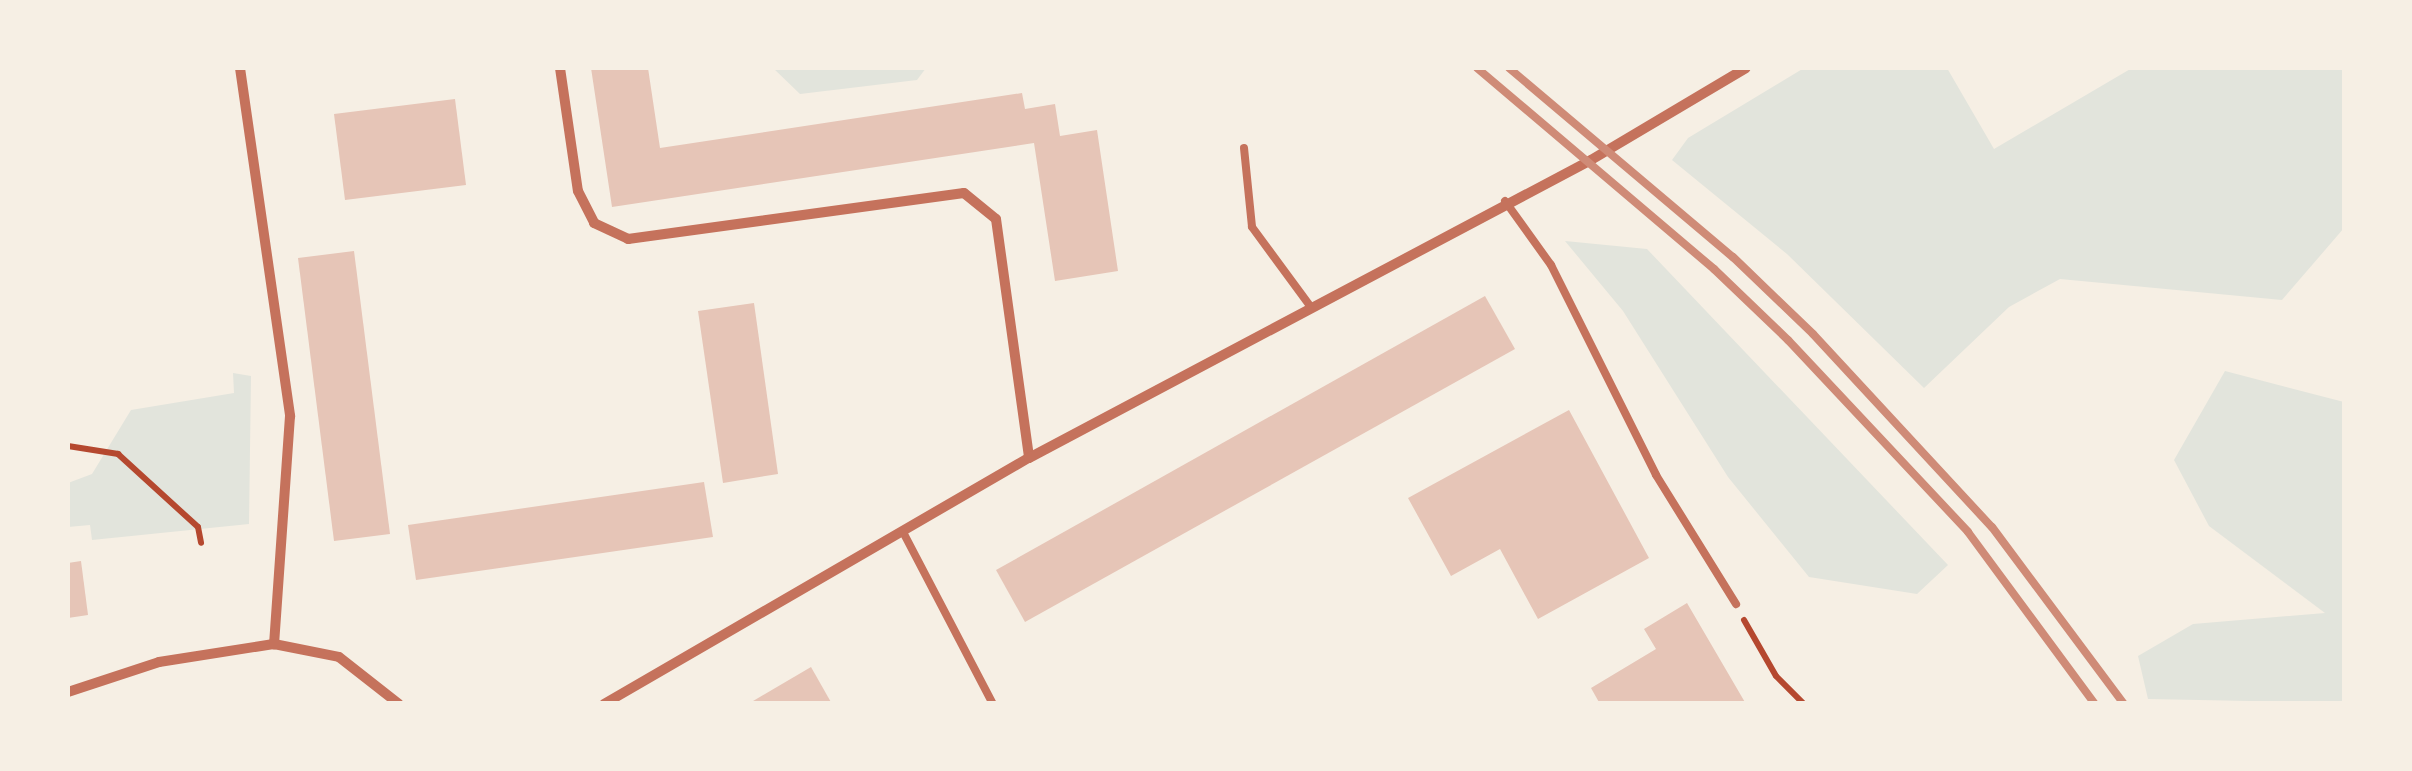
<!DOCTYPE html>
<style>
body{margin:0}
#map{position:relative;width:2412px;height:771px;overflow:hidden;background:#f6efe4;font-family:"Nunito Sans",sans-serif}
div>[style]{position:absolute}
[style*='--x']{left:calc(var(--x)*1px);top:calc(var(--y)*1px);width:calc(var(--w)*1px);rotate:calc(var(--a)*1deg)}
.green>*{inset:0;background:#e2e4dc}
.building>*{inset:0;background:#e6c5b7}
.path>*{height:6px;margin:-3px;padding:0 3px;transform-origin:3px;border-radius:3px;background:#b5482f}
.service>*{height:8px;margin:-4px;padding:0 4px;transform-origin:4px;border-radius:4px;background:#c5725c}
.minor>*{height:10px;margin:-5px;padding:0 5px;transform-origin:5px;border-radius:5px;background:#c5725c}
.rail>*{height:8px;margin:-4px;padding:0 4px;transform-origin:4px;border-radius:4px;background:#cf8b77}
span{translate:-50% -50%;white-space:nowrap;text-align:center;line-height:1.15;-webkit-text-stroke:9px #f6efe4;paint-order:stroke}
.frame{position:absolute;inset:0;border:70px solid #f6efe4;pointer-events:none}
</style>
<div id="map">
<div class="green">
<div style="clip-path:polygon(773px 68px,926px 68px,917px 80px,800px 94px)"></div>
<div style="clip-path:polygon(1804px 68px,1947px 68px,1994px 149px,2132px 68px,2344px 68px,2344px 228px,2282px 300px,2060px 279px,2009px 307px,1924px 388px,1787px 254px,1672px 160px,1688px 138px)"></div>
<div style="clip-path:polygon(1565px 241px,1647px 249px,1948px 565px,1917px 594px,1809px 577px,1728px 477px,1623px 311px)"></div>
<div style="clip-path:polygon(2225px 371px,2344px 402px,2344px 703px,2148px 699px,2138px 656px,2193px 624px,2325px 613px,2209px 526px,2174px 460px)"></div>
<div style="clip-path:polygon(233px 373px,251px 376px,249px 524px,92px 540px,90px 525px,68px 527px,68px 483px,92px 474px,131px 410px,234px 393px)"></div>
</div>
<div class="building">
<div style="clip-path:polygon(591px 68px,648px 68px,660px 148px,1022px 93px,1025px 109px,1055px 104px,1060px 136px,1097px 130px,1118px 271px,1055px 281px,1034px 143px,612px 207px)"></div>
<div style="clip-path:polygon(455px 99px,466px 185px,345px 200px,334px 114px)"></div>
<div style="clip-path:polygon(354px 251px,390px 534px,334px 541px,298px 258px)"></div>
<div style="clip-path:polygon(1485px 296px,1515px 349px,1025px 622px,996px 570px)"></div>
<div style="clip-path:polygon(754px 303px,778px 474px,723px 483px,698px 311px)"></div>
<div style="clip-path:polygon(1569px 410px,1649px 558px,1538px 619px,1500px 549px,1451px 576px,1408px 498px)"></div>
<div style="clip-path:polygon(704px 482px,713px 537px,416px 580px,408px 525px)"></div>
<div style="clip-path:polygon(81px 561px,88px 615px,68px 618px,68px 563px)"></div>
<div style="clip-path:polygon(1687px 603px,1746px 704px,1600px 704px,1591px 688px,1656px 649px,1644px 629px)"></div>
<div style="clip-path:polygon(811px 667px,832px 704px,748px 704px)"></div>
</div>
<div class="path">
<div style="--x:68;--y:446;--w:51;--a:9.1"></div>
<div style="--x:118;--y:454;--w:108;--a:42.4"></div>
<div style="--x:198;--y:527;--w:16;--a:79"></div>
<div style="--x:1744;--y:620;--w:64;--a:60.3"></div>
<div style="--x:1776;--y:676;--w:40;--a:45"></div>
</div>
<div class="service">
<div style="--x:1244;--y:148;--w:79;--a:84.2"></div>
<div style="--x:1252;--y:227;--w:98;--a:53.7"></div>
<div style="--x:1505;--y:201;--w:79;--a:54.3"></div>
<div style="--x:1551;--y:265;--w:235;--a:63.4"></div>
<div style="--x:1656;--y:475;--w:152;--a:58.2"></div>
<div style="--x:903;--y:532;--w:194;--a:62.4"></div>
</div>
<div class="minor">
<div style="--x:240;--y:68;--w:352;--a:81.8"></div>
<div style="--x:290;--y:416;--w:229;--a:94"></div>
<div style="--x:560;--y:68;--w:124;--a:81.7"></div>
<div style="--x:578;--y:191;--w:36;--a:63"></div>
<div style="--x:594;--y:223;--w:38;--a:25"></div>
<div style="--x:628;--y:239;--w:339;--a:-7.8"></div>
<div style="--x:964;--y:193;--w:41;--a:39.1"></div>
<div style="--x:996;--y:219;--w:241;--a:82.1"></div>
<div style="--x:68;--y:692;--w:96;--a:-18.2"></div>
<div style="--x:159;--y:662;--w:116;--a:-8.9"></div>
<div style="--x:274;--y:644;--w:66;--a:11.3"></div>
<div style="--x:339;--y:657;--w:76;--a:38.1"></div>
<div style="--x:604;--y:704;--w:491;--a:-30.1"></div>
<div style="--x:1029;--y:458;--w:636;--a:-27.93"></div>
<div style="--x:1591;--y:160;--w:180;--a:-30.7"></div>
</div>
<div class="rail">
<div style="--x:1477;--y:68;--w:311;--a:40.3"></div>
<div style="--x:1714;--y:269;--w:103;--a:43.8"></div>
<div style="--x:1788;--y:340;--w:263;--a:46.8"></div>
<div style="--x:1968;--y:532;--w:214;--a:53.6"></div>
<div style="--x:1509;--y:68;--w:293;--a:40.2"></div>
<div style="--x:1733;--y:257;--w:111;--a:43.9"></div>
<div style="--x:1813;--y:334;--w:263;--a:47.2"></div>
<div style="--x:1992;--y:527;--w:221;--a:53.3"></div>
</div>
<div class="frame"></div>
</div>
